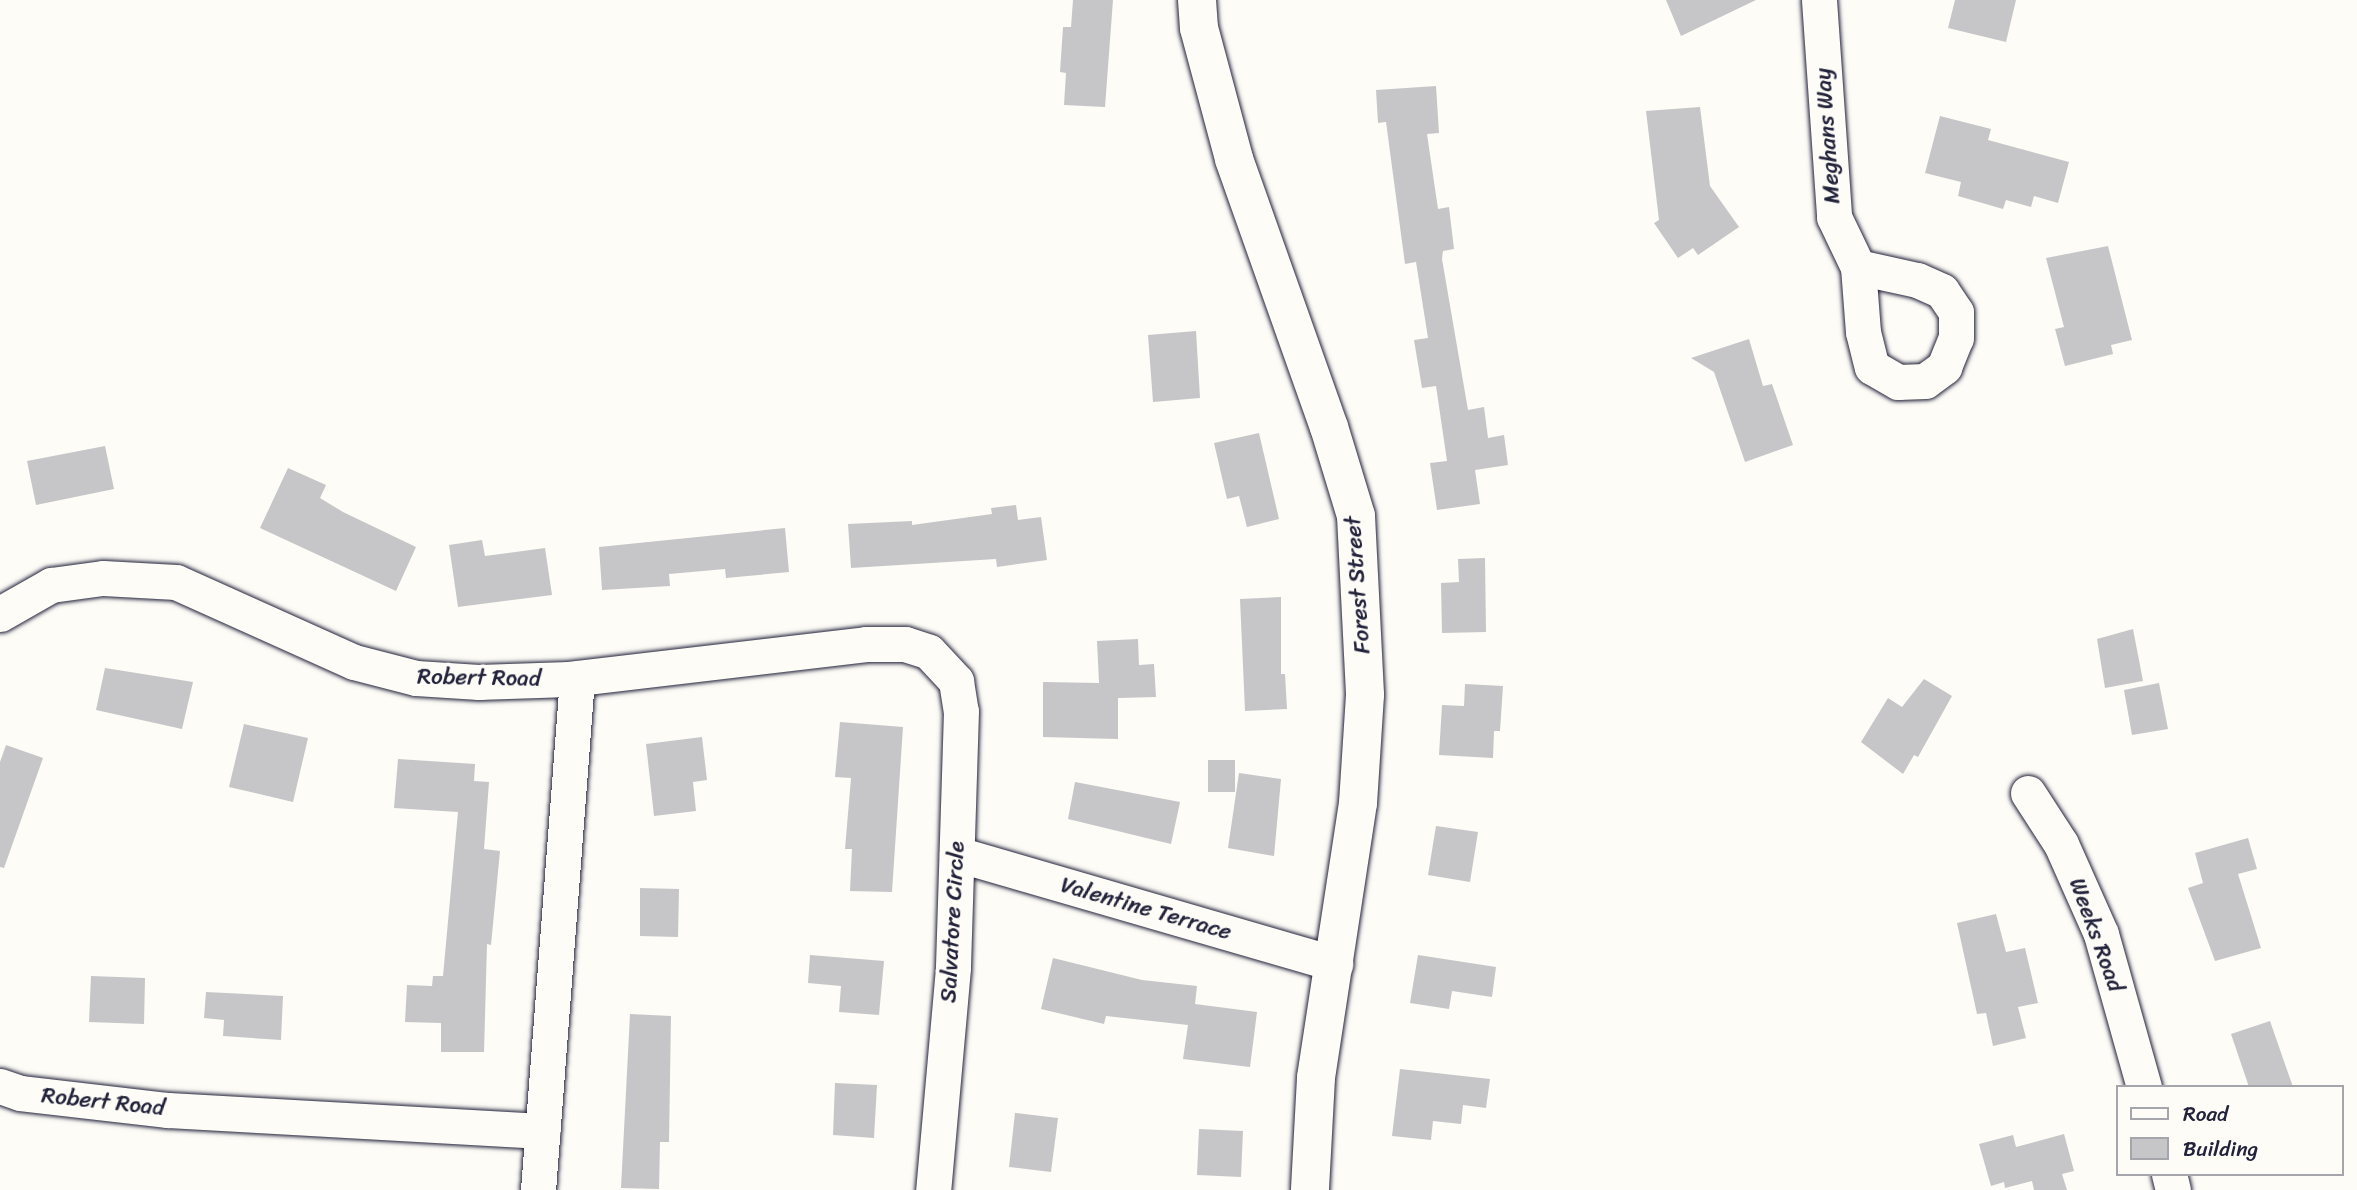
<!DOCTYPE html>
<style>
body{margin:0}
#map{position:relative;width:2357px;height:1190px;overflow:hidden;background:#fdfcf7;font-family:Sriracha,sans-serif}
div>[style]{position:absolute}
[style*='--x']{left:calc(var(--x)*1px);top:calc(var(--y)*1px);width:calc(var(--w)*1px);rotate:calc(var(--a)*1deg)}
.building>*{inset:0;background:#c6c6c8}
.roads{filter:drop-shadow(0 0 2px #22223b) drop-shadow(0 0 2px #22223b)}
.minor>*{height:35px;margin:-17.5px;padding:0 17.5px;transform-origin:17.5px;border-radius:17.5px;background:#fdfcf7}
.tertiary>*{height:38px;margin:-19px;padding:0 19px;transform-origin:19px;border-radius:19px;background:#fdfcf7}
span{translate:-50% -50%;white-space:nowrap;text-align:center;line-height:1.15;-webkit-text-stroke:7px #fdfcf7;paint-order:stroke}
.street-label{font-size:23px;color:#22223b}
.legend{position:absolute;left:2116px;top:1085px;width:228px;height:91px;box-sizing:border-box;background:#fdfcf7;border:2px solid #a5a5ac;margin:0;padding:9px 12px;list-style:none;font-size:21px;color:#22223b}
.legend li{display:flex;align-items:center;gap:14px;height:35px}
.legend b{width:35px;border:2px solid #a5a5ac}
</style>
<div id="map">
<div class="building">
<div style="clip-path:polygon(1073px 0,1113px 0,1105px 107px,1064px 105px,1066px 73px,1060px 72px,1063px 27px,1071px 27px)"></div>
<div style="clip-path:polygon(1666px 0,1756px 0,1681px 36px)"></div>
<div style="clip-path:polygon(1955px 0,2016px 0,2006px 42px,1948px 28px)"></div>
<div style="clip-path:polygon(1436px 86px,1439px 133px,1427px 134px,1438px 209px,1449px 207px,1454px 249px,1443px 251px,1442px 259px,1468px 410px,1484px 407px,1488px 438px,1504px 435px,1508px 465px,1475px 470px,1480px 504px,1437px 510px,1430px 463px,1447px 461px,1436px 386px,1422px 388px,1414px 340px,1428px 338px,1416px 262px,1405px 264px,1386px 122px,1378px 123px,1376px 90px)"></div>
<div style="clip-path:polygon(1700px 107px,1710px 186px,1739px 227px,1698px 255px,1693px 248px,1678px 258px,1654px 223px,1659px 220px,1646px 111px)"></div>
<div style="clip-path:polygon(1940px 116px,1991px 129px,1988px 140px,2069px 162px,2058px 203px,2034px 196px,2031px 207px,2006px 200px,2003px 209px,1958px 196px,1961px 182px,1925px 173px)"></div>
<div style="clip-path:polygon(2108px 246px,2132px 340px,2111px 345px,2113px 354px,2065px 366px,2055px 329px,2064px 327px,2046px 258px)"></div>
<div style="clip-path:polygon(1196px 331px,1200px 398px,1153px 402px,1148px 335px)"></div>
<div style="clip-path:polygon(1749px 339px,1763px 386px,1772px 384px,1793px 445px,1745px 462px,1714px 372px,1691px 358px)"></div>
<div style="clip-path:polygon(1259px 433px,1279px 519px,1247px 527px,1239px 496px,1227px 499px,1214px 443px)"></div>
<div style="clip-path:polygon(105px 446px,114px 489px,36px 505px,27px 461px)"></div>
<div style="clip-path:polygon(288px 468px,326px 485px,320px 498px,343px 512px,416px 547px,396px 591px,260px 528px)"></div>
<div style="clip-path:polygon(1016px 505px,1018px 520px,1041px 517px,1047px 560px,997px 567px,996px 559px,851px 568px,848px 524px,912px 521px,912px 525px,992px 514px,991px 508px)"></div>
<div style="clip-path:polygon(785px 528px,789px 572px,726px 578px,725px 569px,669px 574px,670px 586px,602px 590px,599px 547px)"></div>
<div style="clip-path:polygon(482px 540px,485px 556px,545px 548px,552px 595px,458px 607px,449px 545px)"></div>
<div style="clip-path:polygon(1485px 558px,1486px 632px,1442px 633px,1441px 583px,1459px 582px,1458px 559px)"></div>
<div style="clip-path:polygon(1281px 597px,1281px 674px,1285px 674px,1287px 709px,1245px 711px,1240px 599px)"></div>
<div style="clip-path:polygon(2133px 629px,2143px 681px,2105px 688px,2097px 639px)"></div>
<div style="clip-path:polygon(1138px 639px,1139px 665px,1154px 664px,1156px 697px,1118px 698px,1118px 739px,1043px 737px,1043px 682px,1099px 683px,1097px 641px)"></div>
<div style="clip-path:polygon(105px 668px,193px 682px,182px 729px,96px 710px)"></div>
<div style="clip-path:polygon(1924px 679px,1952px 696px,1918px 757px,1914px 755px,1903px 774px,1861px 742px,1888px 698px,1902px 707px)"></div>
<div style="clip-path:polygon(2159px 683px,2168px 729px,2132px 735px,2124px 690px)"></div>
<div style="clip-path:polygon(1465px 684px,1503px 686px,1500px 731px,1494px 731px,1493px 758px,1439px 755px,1442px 705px,1464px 706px)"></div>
<div style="clip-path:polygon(840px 722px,903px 727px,892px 892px,850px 891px,852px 849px,845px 849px,851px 778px,835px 777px)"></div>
<div style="clip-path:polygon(244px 724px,308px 738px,293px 802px,229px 787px)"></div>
<div style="clip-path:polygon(702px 737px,707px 780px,693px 782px,696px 811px,654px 816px,646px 744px)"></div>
<div style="clip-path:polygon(6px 745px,43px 758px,4px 868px,0 867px,0 762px)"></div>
<div style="clip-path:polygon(398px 759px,475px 764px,474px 781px,489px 782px,484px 849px,500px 851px,491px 945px,487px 944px,484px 1052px,441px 1052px,441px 1023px,405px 1022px,407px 985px,432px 986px,433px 976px,443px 976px,458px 812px,394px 808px)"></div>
<div style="clip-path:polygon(1208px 760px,1235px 760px,1235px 792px,1208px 792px)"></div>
<div style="clip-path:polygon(1239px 773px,1281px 779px,1274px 856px,1228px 848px)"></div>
<div style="clip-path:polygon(1075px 782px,1180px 802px,1171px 844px,1068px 819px)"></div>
<div style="clip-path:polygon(1436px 826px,1478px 832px,1470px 882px,1428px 875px)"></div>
<div style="clip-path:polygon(2248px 838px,2257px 869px,2238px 874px,2261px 948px,2215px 961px,2188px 888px,2203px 883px,2195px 853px)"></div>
<div style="clip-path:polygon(640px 888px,679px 889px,678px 937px,640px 936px)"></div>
<div style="clip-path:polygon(1996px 914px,2006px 952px,2025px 948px,2038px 1003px,2018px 1007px,2026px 1038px,1993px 1046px,1986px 1013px,1977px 1014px,1957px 923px)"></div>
<div style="clip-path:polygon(810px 955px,884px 961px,879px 1015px,839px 1012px,841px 986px,808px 983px)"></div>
<div style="clip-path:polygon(1418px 955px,1496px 967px,1492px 997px,1452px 991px,1449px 1009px,1410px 1003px)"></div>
<div style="clip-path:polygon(1053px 958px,1142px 980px,1197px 986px,1195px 1004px,1257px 1012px,1250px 1067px,1183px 1059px,1188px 1025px,1106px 1016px,1104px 1024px,1041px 1009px)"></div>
<div style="clip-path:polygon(91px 976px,145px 978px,144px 1024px,89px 1022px)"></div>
<div style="clip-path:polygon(206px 992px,283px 996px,281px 1040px,223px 1036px,224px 1020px,204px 1018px)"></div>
<div style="clip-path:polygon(630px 1014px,671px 1016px,669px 1142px,660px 1142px,659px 1189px,621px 1188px)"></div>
<div style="clip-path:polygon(2270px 1021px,2293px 1087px,2249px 1087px,2231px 1034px)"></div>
<div style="clip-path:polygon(1400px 1069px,1490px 1079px,1486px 1108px,1463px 1105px,1461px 1124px,1433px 1121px,1431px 1140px,1392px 1136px)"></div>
<div style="clip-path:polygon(835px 1083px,877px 1085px,874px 1138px,833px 1135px)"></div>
<div style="clip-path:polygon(1015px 1113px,1058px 1118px,1051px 1172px,1009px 1167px)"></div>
<div style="clip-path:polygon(1199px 1129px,1243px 1131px,1241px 1177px,1197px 1175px)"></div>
<div style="clip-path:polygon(2064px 1134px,2074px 1171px,2062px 1174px,2067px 1190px,2034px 1190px,2032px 1181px,2005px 1188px,2004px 1182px,1991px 1186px,1979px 1144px,2013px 1135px,2016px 1147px)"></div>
</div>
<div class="roads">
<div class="minor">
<div style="--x:1819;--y:0;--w:218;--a:86"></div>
<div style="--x:1834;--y:217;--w:55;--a:64.4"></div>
<div style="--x:1858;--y:267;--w:65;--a:85.6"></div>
<div style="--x:1863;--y:332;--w:36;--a:76"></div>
<div style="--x:1872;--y:367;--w:30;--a:30"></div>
<div style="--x:1898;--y:382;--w:27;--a:-2"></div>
<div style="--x:1925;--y:381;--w:24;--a:-36"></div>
<div style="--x:1944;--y:367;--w:31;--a:-68"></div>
<div style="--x:1956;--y:338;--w:26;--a:-90"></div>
<div style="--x:1956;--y:312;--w:25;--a:-124"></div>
<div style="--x:1942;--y:291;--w:27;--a:-156"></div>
<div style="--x:1917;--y:280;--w:60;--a:-167.6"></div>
<div style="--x:0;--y:614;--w:59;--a:-29.6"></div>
<div style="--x:51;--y:585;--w:52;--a:-7.7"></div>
<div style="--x:103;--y:578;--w:73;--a:3.1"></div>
<div style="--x:176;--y:582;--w:195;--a:24.2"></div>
<div style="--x:354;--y:662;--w:64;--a:14.5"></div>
<div style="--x:416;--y:678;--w:63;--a:3.6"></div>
<div style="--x:479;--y:682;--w:90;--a:-1.9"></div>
<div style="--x:569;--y:679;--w:299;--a:-6.7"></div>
<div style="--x:866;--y:644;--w:39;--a:0"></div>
<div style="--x:905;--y:644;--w:25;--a:18"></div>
<div style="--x:929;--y:652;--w:40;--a:47"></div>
<div style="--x:956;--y:681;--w:30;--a:81"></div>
<div style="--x:961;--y:711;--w:257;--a:91.8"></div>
<div style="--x:953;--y:968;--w:223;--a:95.1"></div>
<div style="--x:2028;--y:793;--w:61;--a:57.1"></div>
<div style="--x:2061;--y:844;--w:98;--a:66"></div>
<div style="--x:2101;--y:934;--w:159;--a:74.3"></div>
<div style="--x:957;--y:854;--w:394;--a:16.2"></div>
<div style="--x:0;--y:1086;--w:21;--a:19"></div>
<div style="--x:20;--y:1093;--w:149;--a:6.6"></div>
<div style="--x:168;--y:1110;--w:375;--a:3.2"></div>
<div style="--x:2169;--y:1174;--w:16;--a:76"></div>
<div style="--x:538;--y:1190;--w:513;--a:-85.64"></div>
</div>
<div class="tertiary">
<div style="--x:1197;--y:0;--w:28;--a:86"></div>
<div style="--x:1199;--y:28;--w:136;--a:75"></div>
<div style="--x:1234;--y:159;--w:284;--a:70.5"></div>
<div style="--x:1329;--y:427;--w:93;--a:73.1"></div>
<div style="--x:1356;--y:516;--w:179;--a:87.1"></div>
<div style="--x:1365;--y:695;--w:108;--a:93.7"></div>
<div style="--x:1358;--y:803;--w:278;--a:98.7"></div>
<div style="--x:1316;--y:1078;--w:112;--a:93.1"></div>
</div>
</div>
<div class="street-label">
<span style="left:1828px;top:136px;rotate:-94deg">Meghans Way</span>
<span style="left:1358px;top:585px;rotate:-94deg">Forest Street</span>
<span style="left:479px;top:678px;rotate:1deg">Robert Road</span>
<span style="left:1146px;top:909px;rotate:16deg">Valentine Terrace</span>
<span style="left:953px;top:922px;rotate:-87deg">Salvatore Circle</span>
<span style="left:2096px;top:935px;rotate:70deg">Weeks Road</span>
<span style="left:103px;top:1102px;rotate:6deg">Robert Road</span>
</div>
<ul class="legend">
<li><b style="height:9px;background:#fdfcf7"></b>Road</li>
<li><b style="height:19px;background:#c6c6c8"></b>Building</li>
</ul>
</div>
